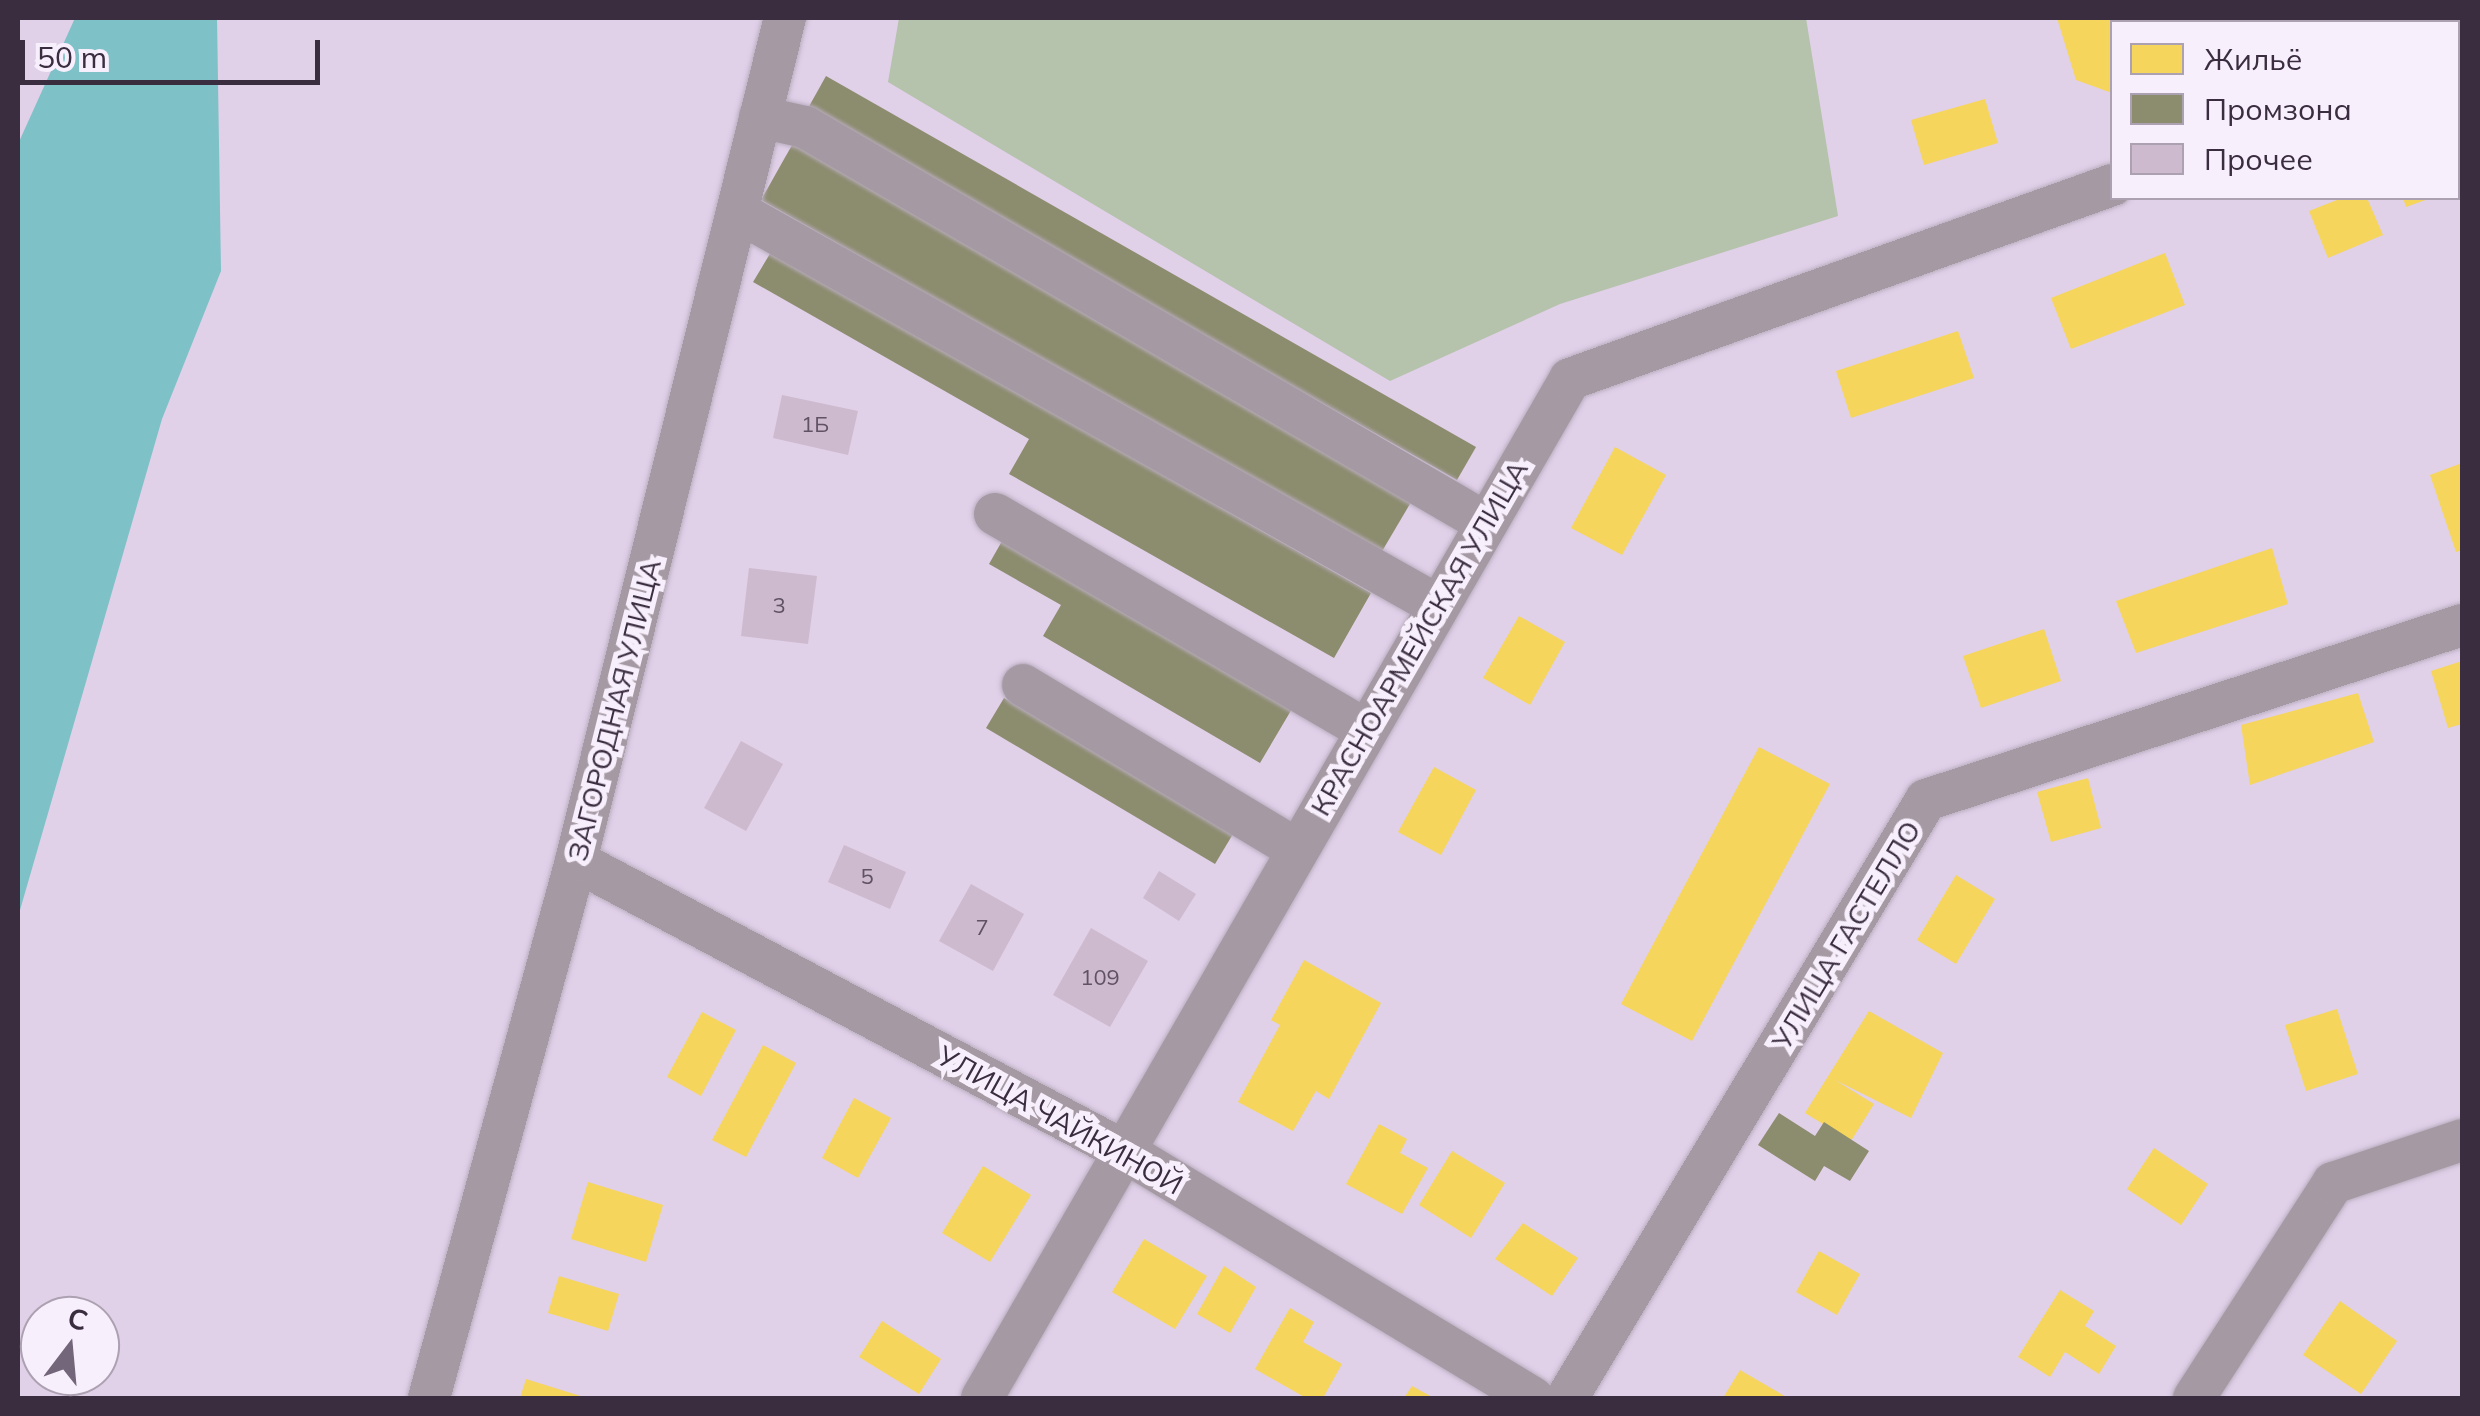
<!DOCTYPE html>
<meta charset="utf-8">
<style>
body{margin:0}
#map{position:relative;width:2480px;height:1416px;overflow:hidden;background:#e0d0e8;font-family:Mulish,sans-serif}
div>[style]{position:absolute}
[style*='--x']{left:calc(var(--x)*1px);top:calc(var(--y)*1px);width:calc(var(--w)*1px);rotate:calc(var(--a)*1deg)}
.green>*{inset:0;background:#b5c2ac}
.water>*{inset:0;background:#7ec1c7}
.homes>*{inset:0;background:#f6d55c}
.industry>*{inset:0;background:#8c8c6e}
.building>*{inset:0;background:#cdbace}
.roads{filter:drop-shadow(0 0 2px #baaec0) drop-shadow(0 0 2px #baaec0)}
.minor>*{height:42px;margin:-21px;padding:0 21px;transform-origin:21px;border-radius:21px;background:#a59aa4}
span{translate:-50% -50%;white-space:nowrap;text-align:center;line-height:1.15;-webkit-text-stroke:10px #f8effd;paint-order:stroke}
.number-label{font-size:22px;color:#605264}
.number-label span{-webkit-text-stroke-width:0}
.street-label{font-size:28px;color:#392d3f}
.frame{position:absolute;inset:0;border:20px solid #392d3f;pointer-events:none}
.legend{position:absolute;left:2110px;top:20px;width:350px;height:180px;box-sizing:border-box;background:#f8effd;border:2px solid #aca1b1;margin:0;padding:12px 18px;list-style:none;font-size:30px;color:#392d3f}
.legend li{display:flex;align-items:center;gap:20px;height:50px}
.legend b{width:50px;border:2px solid #aca1b1}
.north{position:absolute;left:20px;top:1296px;width:100px;height:100px;box-sizing:border-box;background:#f8effd;border:2px solid #aca1b1;border-radius:50%;rotate:16deg;font-size:28px;font-weight:700;line-height:40px;text-align:center;color:#392d3f}
.north::after{content:'';display:block;margin:auto;width:35px;height:45px;background:#73667a;clip-path:polygon(50% 0,100% 100%,50% 72%,0 100%)}
.scale{position:absolute;left:20px;top:40px;width:300px;height:45px;box-sizing:border-box;border:5px solid #392d3f;border-top:0;padding-left:12px;font-size:30px;line-height:35px;white-space:nowrap;color:#392d3f;-webkit-text-stroke:8px #f8effd;paint-order:stroke}
</style>
<div id="map">
<div class="green">
<div style="clip-path:polygon(899px 18px,1806px 18px,1838px 216px,1560px 304px,1390px 381px,888px 82px)"></div>
</div>
<div class="water">
<div style="clip-path:polygon(75px 18px,217px 18px,221px 271px,162px 419px,18px 917px,18px 144px)"></div>
</div>
<div class="homes">
<div style="clip-path:polygon(2057px 18px,2138px 18px,2139px 22px,2112px 22px,2112px 93px,2076px 80px)"></div>
<div style="clip-path:polygon(2178px 18px,2255px 18px,2257px 22px,2180px 22px)"></div>
<div style="clip-path:polygon(2283px 18px,2339px 18px,2341px 22px,2284px 22px)"></div>
<div style="clip-path:polygon(1985px 99px,1998px 143px,1924px 165px,1911px 120px)"></div>
<div style="clip-path:polygon(2458px 140px,2462px 186px,2458px 188px)"></div>
<div style="clip-path:polygon(2342px 198px,2367px 198px,2383px 235px,2328px 258px,2309px 211px)"></div>
<div style="clip-path:polygon(2403px 198px,2431px 198px,2406px 207px)"></div>
<div style="clip-path:polygon(2165px 253px,2185px 305px,2071px 349px,2051px 298px)"></div>
<div style="clip-path:polygon(1958px 331px,1974px 378px,1851px 418px,1836px 371px)"></div>
<div style="clip-path:polygon(1615px 447px,1666px 475px,1622px 555px,1571px 528px)"></div>
<div style="clip-path:polygon(2462px 463px,2462px 550px,2456px 552px,2430px 475px)"></div>
<div style="clip-path:polygon(2272px 548px,2288px 604px,2136px 653px,2116px 601px)"></div>
<div style="clip-path:polygon(1519px 616px,1565px 642px,1530px 705px,1483px 678px)"></div>
<div style="clip-path:polygon(2044px 629px,2061px 681px,1981px 708px,1963px 656px)"></div>
<div style="clip-path:polygon(2462px 661px,2462px 724px,2448px 728px,2431px 671px)"></div>
<div style="clip-path:polygon(2358px 693px,2374px 742px,2250px 785px,2241px 725px)"></div>
<div style="clip-path:polygon(1759px 747px,1830px 784px,1692px 1041px,1621px 1004px)"></div>
<div style="clip-path:polygon(1434px 767px,1476px 790px,1441px 855px,1398px 832px)"></div>
<div style="clip-path:polygon(2088px 778px,2101px 828px,2051px 842px,2037px 792px)"></div>
<div style="clip-path:polygon(1956px 875px,1995px 899px,1956px 964px,1917px 940px)"></div>
<div style="clip-path:polygon(1304px 960px,1381px 1003px,1329px 1099px,1316px 1091px,1293px 1131px,1238px 1102px,1280px 1025px,1271px 1020px)"></div>
<div style="clip-path:polygon(2337px 1009px,2358px 1074px,2306px 1091px,2285px 1025px)"></div>
<div style="clip-path:polygon(1869px 1011px,1943px 1053px,1911px 1118px,1835px 1080px,1874px 1104px,1851px 1141px,1805px 1113px)"></div>
<div style="clip-path:polygon(702px 1012px,736px 1030px,701px 1096px,667px 1077px)"></div>
<div style="clip-path:polygon(763px 1045px,796px 1063px,746px 1157px,712px 1140px)"></div>
<div style="clip-path:polygon(854px 1098px,891px 1118px,858px 1178px,822px 1158px)"></div>
<div style="clip-path:polygon(1379px 1124px,1407px 1139px,1400px 1153px,1428px 1168px,1402px 1214px,1346px 1184px)"></div>
<div style="clip-path:polygon(2154px 1148px,2208px 1184px,2181px 1225px,2127px 1189px)"></div>
<div style="clip-path:polygon(1452px 1151px,1505px 1183px,1471px 1238px,1419px 1205px)"></div>
<div style="clip-path:polygon(983px 1166px,1031px 1195px,990px 1262px,942px 1233px)"></div>
<div style="clip-path:polygon(588px 1182px,663px 1205px,646px 1262px,571px 1239px)"></div>
<div style="clip-path:polygon(1523px 1223px,1578px 1258px,1552px 1296px,1495px 1259px)"></div>
<div style="clip-path:polygon(1144px 1239px,1207px 1276px,1175px 1329px,1112px 1292px)"></div>
<div style="clip-path:polygon(1819px 1251px,1860px 1274px,1837px 1315px,1796px 1292px)"></div>
<div style="clip-path:polygon(1224px 1266px,1256px 1287px,1230px 1333px,1197px 1314px)"></div>
<div style="clip-path:polygon(559px 1276px,619px 1294px,608px 1331px,548px 1313px)"></div>
<div style="clip-path:polygon(2060px 1290px,2094px 1311px,2085px 1326px,2116px 1346px,2099px 1374px,2065px 1352px,2050px 1377px,2018px 1357px)"></div>
<div style="clip-path:polygon(2340px 1301px,2397px 1341px,2361px 1394px,2303px 1355px)"></div>
<div style="clip-path:polygon(1290px 1308px,1314px 1322px,1303px 1342px,1342px 1364px,1323px 1398px,1306px 1398px,1255px 1369px)"></div>
<div style="clip-path:polygon(882px 1321px,941px 1359px,919px 1394px,859px 1357px)"></div>
<div style="clip-path:polygon(1740px 1370px,1788px 1398px,1723px 1398px)"></div>
<div style="clip-path:polygon(526px 1379px,587px 1398px,520px 1398px)"></div>
<div style="clip-path:polygon(1412px 1386px,1434px 1398px,1404px 1398px)"></div>
</div>
<div class="industry">
<div style="clip-path:polygon(826px 76px,1476px 447px,1457px 480px,807px 110px)"></div>
<div style="clip-path:polygon(796px 138px,1417px 492px,1381px 553px,761px 200px)"></div>
<div style="clip-path:polygon(771px 252px,1371px 593px,1334px 658px,1009px 474px,1029px 439px,753px 282px)"></div>
<div style="clip-path:polygon(1010px 527px,1299px 697px,1260px 763px,1043px 636px,1061px 605px,989px 564px)"></div>
<div style="clip-path:polygon(1004px 698px,1233px 834px,1215px 864px,986px 728px)"></div>
<div style="clip-path:polygon(1779px 1113px,1815px 1136px,1824px 1122px,1869px 1151px,1850px 1181px,1824px 1166px,1815px 1181px,1758px 1145px)"></div>
</div>
<div class="building">
<div style="clip-path:polygon(782px 395px,858px 411px,848px 455px,773px 438px)"></div>
<div style="clip-path:polygon(749px 568px,817px 576px,808px 644px,741px 636px)"></div>
<div style="clip-path:polygon(741px 741px,783px 764px,746px 831px,704px 808px)"></div>
<div style="clip-path:polygon(844px 845px,906px 872px,890px 909px,828px 882px)"></div>
<div style="clip-path:polygon(1159px 871px,1196px 894px,1179px 921px,1143px 898px)"></div>
<div style="clip-path:polygon(971px 884px,1024px 914px,993px 971px,939px 941px)"></div>
<div style="clip-path:polygon(1091px 928px,1148px 961px,1110px 1027px,1053px 995px)"></div>
</div>
<div class="roads">
<div class="minor">
<div style="--x:2458;--y:62;--w:4;--a:-27"></div>
<div style="--x:760;--y:117;--w:46;--a:12.5"></div>
<div style="--x:805;--y:127;--w:788;--a:30.18"></div>
<div style="--x:740;--y:213;--w:797;--a:29.36"></div>
<div style="--x:995;--y:514;--w:429;--a:30.2"></div>
<div style="--x:1023;--y:685;--w:318;--a:31"></div>
<div style="--x:576;--y:861;--w:618;--a:27.89"></div>
<div style="--x:1122;--y:1150;--w:480;--a:31.1"></div>
<div style="--x:429;--y:1398;--w:557;--a:-74.69"></div>
<div style="--x:576;--y:861;--w:869;--a:-76.08"></div>
<div style="--x:982;--y:1398;--w:1176;--a:-60.01"></div>
<div style="--x:1570;--y:379;--w:576;--a:-19.69"></div>
<div style="--x:1567;--y:1398;--w:697;--a:-59.02"></div>
<div style="--x:1926;--y:800;--w:564;--a:-18.08"></div>
<div style="--x:2194;--y:1398;--w:256;--a:-57.1"></div>
<div style="--x:2333;--y:1183;--w:136;--a:-18.4"></div>
</div>
</div>
<div class="number-label">
<span style="left:815px;top:425px">1Б</span>
<span style="left:779px;top:606px">3</span>
<span style="left:867px;top:877px">5</span>
<span style="left:982px;top:928px">7</span>
<span style="left:1100px;top:978px">109</span>
</div>
<div class="street-label">
<span style="left:1419px;top:638px;rotate:-60deg">КРАСНОАРМЕЙСКАЯ УЛИЦА</span>
<span style="left:614px;top:710px;rotate:-76deg">ЗАГОРОДНАЯ УЛИЦА</span>
<span style="left:1846px;top:935px;rotate:-59deg">УЛИЦА ГАСТЕЛЛО</span>
<span style="left:1060px;top:1120px;rotate:29deg">УЛИЦА ЧАЙКИНОЙ</span>
</div>
<div class="frame"></div>
<ul class="legend">
<li><b style="height:28px;background:#f6d55c"></b>Жильё</li>
<li><b style="height:28px;background:#8c8c6e"></b>Промзона</li>
<li><b style="height:28px;background:#cdbace"></b>Прочее</li>
</ul>
<div class="north">С</div>
<div class="scale">50 m</div>
</div>
